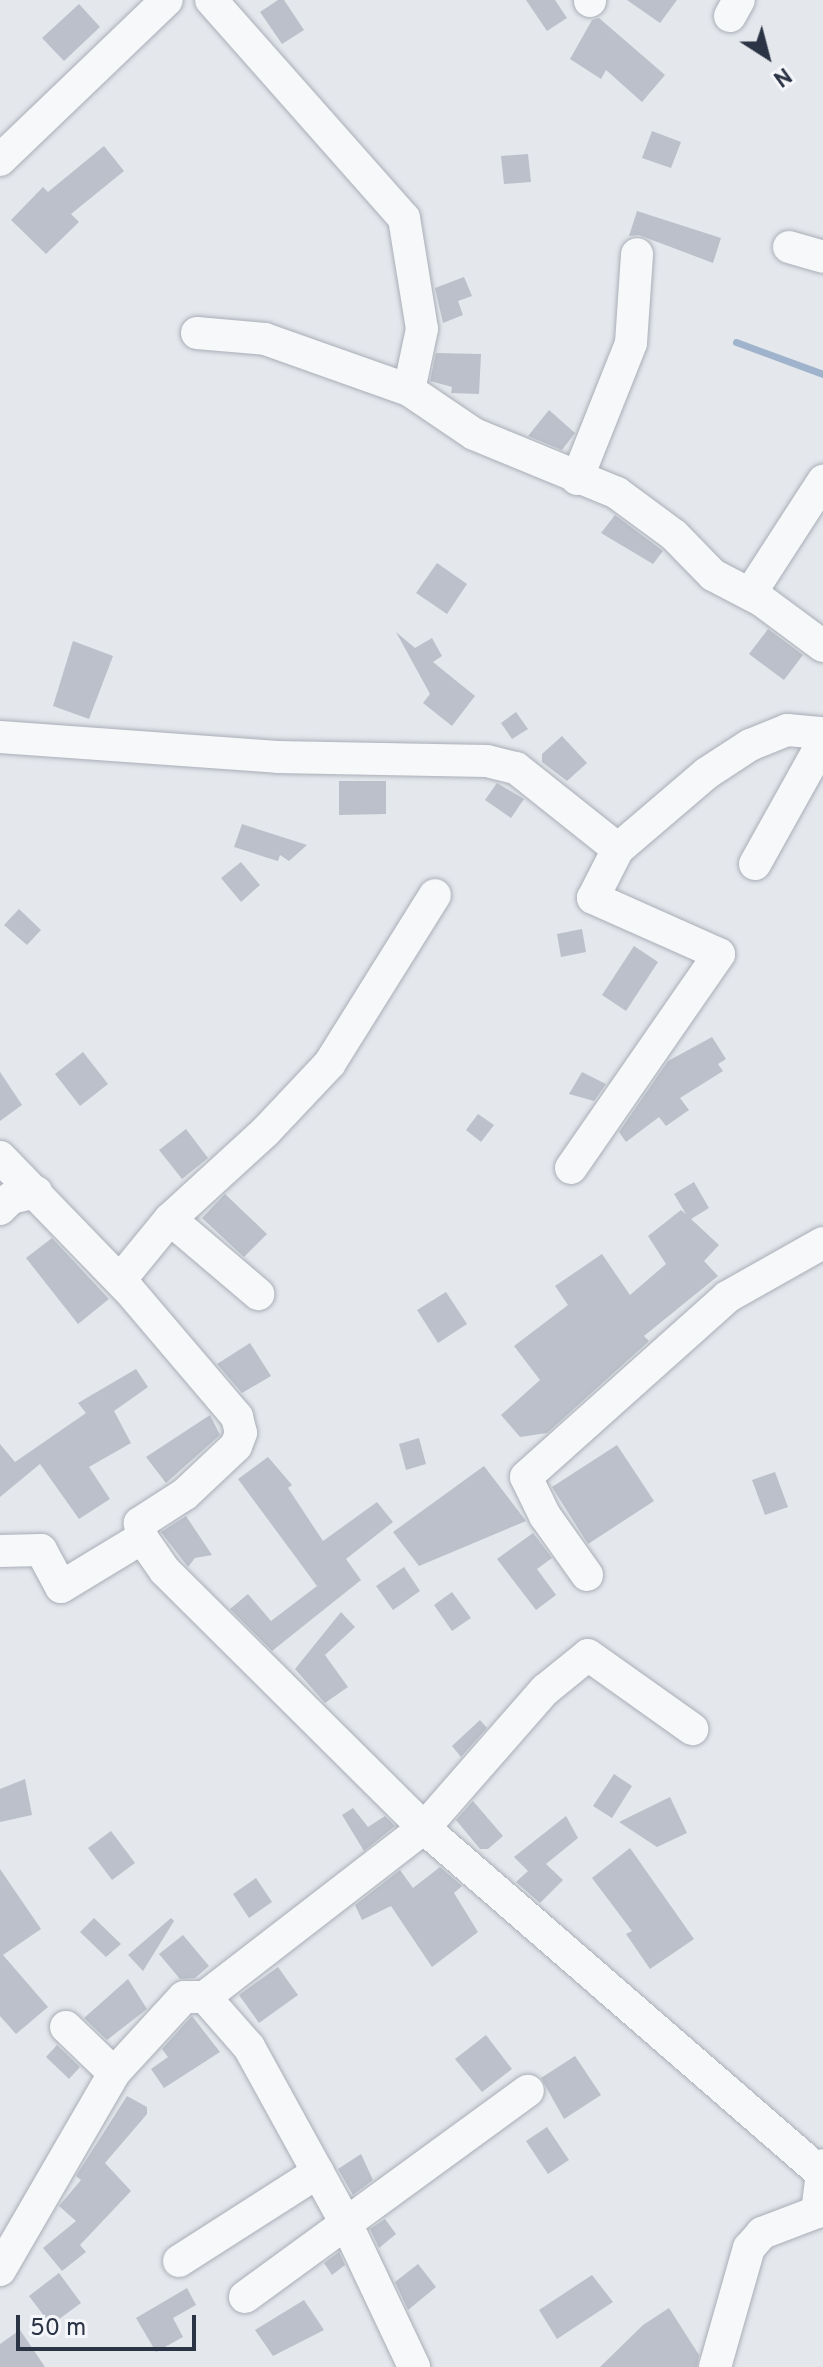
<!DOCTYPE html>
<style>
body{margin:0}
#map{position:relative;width:823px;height:2367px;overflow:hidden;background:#e4e7ec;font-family:Overpass,sans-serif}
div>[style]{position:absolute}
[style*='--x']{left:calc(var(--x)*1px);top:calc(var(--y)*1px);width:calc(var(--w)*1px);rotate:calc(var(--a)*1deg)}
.stream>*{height:7px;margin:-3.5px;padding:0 3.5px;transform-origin:3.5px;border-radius:3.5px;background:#9fb4cc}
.building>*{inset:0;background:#bbc0ca}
.roads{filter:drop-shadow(0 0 2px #a9aeb7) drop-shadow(0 0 2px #a9aeb7)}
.minor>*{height:32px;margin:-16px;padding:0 16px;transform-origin:16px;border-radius:16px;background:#f7f8fa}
span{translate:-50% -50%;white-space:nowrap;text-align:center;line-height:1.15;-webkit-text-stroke:8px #f4f6f9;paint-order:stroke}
.north{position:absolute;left:727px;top:16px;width:80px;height:80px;-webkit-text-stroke:6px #f4f6f9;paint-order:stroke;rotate:144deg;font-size:22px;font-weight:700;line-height:32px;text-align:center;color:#2b3445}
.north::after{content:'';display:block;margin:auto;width:28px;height:36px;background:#2b3445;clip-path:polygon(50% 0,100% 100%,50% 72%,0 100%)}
.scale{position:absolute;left:16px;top:2315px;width:180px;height:36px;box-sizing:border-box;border:4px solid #2b3445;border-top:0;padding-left:10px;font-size:24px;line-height:28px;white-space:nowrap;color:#2b3445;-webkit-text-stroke:6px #f4f6f9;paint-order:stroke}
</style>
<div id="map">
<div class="stream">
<div style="--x:736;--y:342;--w:93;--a:20.2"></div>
</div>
<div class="building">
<div style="clip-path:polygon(278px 0,284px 0,304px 30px,282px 44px,260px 12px)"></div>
<div style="clip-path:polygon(526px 0,555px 0,567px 18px,547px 31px)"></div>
<div style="clip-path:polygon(627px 0,677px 0,660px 23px)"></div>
<div style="clip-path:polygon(79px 4px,100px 27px,64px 61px,42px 38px)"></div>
<div style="clip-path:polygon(599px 18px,665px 75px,642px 102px,606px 70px,601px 79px,570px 59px,592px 20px)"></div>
<div style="clip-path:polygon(652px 131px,681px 142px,671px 168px,642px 158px)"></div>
<div style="clip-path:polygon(104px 146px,124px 171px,71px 214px,79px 222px,46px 254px,11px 220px,43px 187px,48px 192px)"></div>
<div style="clip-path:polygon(528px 154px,531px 182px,504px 184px,501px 156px)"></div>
<div style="clip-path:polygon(637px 211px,721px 238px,713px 263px,639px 235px,629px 236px)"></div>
<div style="clip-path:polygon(464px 277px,472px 296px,458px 301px,463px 315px,443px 323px,435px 288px)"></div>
<div style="clip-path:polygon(436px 353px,481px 354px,479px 394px,451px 393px,452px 387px,430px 381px)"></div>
<div style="clip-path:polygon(549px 410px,575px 433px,562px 450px,528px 436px)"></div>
<div style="clip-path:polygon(615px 515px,663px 551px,653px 564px,601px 533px)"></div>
<div style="clip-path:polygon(437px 563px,467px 584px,447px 614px,416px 593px)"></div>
<div style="clip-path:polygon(768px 629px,803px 655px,784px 680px,749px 654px)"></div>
<div style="clip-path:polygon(396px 632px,415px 648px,432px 638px,442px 656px,433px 662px,475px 696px,452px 726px,423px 703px,430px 694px)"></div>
<div style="clip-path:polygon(73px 641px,113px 656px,89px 719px,53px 706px)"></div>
<div style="clip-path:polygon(516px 712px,528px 729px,512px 739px,501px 723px)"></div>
<div style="clip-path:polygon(562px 736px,587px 763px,567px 781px,542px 762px,542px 754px)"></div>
<div style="clip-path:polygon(339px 781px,386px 781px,386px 814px,339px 815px)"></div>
<div style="clip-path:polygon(497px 783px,524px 799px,511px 818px,485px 800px)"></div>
<div style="clip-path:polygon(242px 824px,245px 825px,307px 845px,289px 861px,280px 855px,278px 861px,268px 858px,234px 847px)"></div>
<div style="clip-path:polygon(241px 862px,260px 885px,241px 902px,221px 878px)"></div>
<div style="clip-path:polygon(19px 909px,41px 930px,27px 945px,4px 925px)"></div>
<div style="clip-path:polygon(582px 929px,586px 952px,561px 957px,557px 934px)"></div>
<div style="clip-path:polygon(634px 946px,658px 962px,626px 1011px,602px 995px)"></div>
<div style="clip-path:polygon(712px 1037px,726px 1059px,718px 1064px,723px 1071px,680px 1098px,689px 1110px,666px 1126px,659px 1117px,626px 1142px,619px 1132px,668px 1061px)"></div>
<div style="clip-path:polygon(83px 1052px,108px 1084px,80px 1106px,55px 1074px)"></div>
<div style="clip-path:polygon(0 1072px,22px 1105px,0 1121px)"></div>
<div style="clip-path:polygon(582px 1072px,606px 1084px,594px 1101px,569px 1094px)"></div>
<div style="clip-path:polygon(478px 1114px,494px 1125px,481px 1142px,466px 1130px)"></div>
<div style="clip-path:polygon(186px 1129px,208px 1158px,182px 1179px,159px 1150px)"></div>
<div style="clip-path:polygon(694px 1182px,709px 1208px,691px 1219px,719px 1245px,704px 1261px,718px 1276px,644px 1336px,649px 1341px,547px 1433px,520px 1437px,501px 1415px,540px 1380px,514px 1346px,568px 1305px,555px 1286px,602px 1254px,630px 1295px,666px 1264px,648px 1236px,681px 1210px,686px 1214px,674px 1194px)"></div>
<div style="clip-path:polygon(225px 1194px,267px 1234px,244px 1257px,202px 1218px)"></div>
<div style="clip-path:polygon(52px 1238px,109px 1299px,78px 1324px,26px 1258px)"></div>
<div style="clip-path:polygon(446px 1292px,467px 1324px,438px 1343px,417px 1310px)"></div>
<div style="clip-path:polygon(250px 1343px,271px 1376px,242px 1393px,217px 1364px)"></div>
<div style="clip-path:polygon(136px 1369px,148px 1387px,114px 1411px,131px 1443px,89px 1467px,110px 1499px,79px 1519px,40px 1464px,0 1497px,0 1444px,15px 1462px,86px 1413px,78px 1403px)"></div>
<div style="clip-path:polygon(210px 1415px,220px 1435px,166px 1483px,146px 1457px)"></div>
<div style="clip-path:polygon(419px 1438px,426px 1464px,406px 1470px,399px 1444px)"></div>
<div style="clip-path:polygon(617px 1445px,654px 1501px,588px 1544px,552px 1487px)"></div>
<div style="clip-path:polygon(268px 1457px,292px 1485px,288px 1488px,323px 1541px,377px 1502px,393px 1522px,346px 1559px,361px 1580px,272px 1651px,230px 1609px,248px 1594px,271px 1621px,317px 1586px,238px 1479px)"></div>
<div style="clip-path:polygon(484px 1466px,526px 1521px,419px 1566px,393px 1532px)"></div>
<div style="clip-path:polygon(775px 1472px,788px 1507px,765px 1515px,752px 1480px)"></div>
<div style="clip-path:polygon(186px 1516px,212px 1555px,195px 1558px,188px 1567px,161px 1532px)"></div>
<div style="clip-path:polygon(533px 1533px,552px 1558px,537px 1569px,556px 1595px,536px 1610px,497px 1559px)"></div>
<div style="clip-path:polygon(404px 1567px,420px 1591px,393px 1610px,376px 1586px)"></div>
<div style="clip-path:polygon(452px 1592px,471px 1618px,452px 1631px,434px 1605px)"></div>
<div style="clip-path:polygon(341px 1612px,355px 1627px,325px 1655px,348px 1687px,325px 1703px,295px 1669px)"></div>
<div style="clip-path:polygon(480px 1720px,487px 1728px,461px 1757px,452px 1746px)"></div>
<div style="clip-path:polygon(614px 1774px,632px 1786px,612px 1818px,593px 1806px)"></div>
<div style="clip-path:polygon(25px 1779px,32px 1815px,0 1822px,0 1789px)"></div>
<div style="clip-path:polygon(670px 1797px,687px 1833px,657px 1847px,619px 1822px)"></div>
<div style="clip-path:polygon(473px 1801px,503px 1836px,488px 1849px,480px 1849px,456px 1820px)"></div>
<div style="clip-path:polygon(353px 1808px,368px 1827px,385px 1816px,395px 1826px,364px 1851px,342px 1815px)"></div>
<div style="clip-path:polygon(566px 1816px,578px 1838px,546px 1864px,563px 1880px,540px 1903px,516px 1882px,528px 1871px,514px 1857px)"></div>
<div style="clip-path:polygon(111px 1831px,135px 1863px,112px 1880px,88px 1848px)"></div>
<div style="clip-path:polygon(630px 1848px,694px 1939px,650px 1969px,626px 1934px,632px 1931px,592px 1878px)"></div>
<div style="clip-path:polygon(440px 1867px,462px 1886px,454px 1893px,478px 1932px,432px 1967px,391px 1906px,362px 1920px,355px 1905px,400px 1870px,413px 1888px)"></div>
<div style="clip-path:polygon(0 1869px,41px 1929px,3px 1955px,48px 2007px,16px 2034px,0 2016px)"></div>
<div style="clip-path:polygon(256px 1878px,272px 1902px,249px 1918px,233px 1894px)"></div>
<div style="clip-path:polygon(94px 1918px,121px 1944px,106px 1957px,80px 1932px)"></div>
<div style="clip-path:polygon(171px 1918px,174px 1921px,143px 1971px,128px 1955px)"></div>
<div style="clip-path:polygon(183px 1935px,209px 1966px,195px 1978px,180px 1979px,159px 1954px)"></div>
<div style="clip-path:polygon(278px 1967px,298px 1995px,259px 2023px,239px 1995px)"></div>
<div style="clip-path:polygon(128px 1979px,147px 2009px,107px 2040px,84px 2018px)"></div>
<div style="clip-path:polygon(192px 2016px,220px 2052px,164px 2088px,151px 2069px,168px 2057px,162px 2049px)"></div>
<div style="clip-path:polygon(486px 2035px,512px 2069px,482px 2092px,455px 2059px)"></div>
<div style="clip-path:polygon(57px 2045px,80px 2067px,69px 2079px,46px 2057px)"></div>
<div style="clip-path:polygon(575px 2056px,601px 2095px,564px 2119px,541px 2078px)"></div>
<div style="clip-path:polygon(127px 2096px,147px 2107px,147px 2114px,105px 2163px,131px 2191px,80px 2245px,86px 2252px,62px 2271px,43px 2248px,76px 2221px,59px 2206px,81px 2180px,76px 2176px)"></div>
<div style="clip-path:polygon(547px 2127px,569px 2160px,548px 2174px,526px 2141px)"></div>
<div style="clip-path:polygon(361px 2154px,373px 2180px,353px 2195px,338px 2169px)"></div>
<div style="clip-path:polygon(385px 2219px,396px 2234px,379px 2248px,370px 2229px)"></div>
<div style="clip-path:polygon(339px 2252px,345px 2265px,332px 2275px,324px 2263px)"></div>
<div style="clip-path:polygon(418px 2264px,436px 2287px,408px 2310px,395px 2282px)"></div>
<div style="clip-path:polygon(59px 2273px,81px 2303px,51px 2325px,29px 2296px)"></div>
<div style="clip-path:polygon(592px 2275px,613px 2302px,557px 2339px,539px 2310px)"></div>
<div style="clip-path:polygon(187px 2288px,196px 2305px,173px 2318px,183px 2337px,156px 2352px,136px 2318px)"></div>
<div style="clip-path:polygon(304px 2300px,324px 2330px,273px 2356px,255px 2330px)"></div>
<div style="clip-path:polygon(669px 2308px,699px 2355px,697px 2367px,600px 2367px,643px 2325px)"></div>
<div style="clip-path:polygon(20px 2330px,45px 2367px,0 2367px,0 2344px)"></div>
</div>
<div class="roads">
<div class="minor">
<div style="--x:211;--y:0;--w:291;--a:48.5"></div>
<div style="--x:404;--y:218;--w:112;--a:80.8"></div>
<div style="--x:422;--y:329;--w:62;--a:102"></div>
<div style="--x:590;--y:1;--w:1;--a:-90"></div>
<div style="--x:730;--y:16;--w:18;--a:-61"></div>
<div style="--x:0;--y:160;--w:231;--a:-43.8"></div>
<div style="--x:789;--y:247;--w:35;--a:16"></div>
<div style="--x:197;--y:333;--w:68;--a:5"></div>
<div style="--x:265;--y:339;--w:153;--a:19.5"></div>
<div style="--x:409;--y:390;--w:78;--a:34.1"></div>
<div style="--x:474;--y:434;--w:155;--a:22.4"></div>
<div style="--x:617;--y:493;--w:71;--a:36.4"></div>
<div style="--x:674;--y:535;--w:56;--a:45.7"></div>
<div style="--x:713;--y:575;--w:54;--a:27.5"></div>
<div style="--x:761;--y:600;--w:77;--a:36.6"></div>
<div style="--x:577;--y:479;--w:146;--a:-68.3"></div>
<div style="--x:631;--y:343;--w:89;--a:-86.1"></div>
<div style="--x:750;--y:594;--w:135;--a:-57.1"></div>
<div style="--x:0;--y:737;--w:278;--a:4.1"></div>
<div style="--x:277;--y:757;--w:210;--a:1.1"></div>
<div style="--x:487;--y:761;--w:30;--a:14"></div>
<div style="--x:516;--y:768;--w:130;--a:38.5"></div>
<div style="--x:755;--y:864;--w:140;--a:-60.9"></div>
<div style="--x:0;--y:1157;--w:185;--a:45.9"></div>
<div style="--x:129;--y:1290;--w:167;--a:49.6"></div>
<div style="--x:237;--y:1417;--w:16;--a:76"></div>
<div style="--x:241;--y:1433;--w:14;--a:111"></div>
<div style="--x:236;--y:1446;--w:70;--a:136.7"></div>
<div style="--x:185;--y:1494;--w:54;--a:147.2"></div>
<div style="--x:140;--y:1523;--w:15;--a:82"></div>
<div style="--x:142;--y:1538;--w:40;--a:55.1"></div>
<div style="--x:165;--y:1571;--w:365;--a:44.8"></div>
<div style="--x:424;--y:1828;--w:525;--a:40.98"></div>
<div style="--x:571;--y:1168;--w:260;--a:-55.3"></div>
<div style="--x:719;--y:954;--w:138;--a:-156"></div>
<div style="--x:593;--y:898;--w:55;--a:-63"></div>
<div style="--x:618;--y:849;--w:117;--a:-40.5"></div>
<div style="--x:707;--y:773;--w:51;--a:-33.1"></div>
<div style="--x:750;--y:745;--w:40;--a:-22"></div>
<div style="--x:787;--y:730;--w:36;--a:5"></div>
<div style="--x:0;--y:1209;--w:16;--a:-45"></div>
<div style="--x:11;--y:1198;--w:26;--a:-13"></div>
<div style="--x:170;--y:1219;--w:116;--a:40.4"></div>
<div style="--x:120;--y:1280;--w:79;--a:-50.7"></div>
<div style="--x:170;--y:1219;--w:130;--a:-42.5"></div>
<div style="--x:266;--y:1131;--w:93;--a:-46.7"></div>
<div style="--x:330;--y:1063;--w:198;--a:-58"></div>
<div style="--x:0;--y:1551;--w:41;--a:-1.4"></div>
<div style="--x:41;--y:1550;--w:42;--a:61.6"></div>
<div style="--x:61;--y:1587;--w:95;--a:-31.2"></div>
<div style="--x:587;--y:1575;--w:72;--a:-125.4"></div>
<div style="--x:545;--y:1516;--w:43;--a:-116"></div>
<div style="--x:526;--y:1477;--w:270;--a:-41.8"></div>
<div style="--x:727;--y:1297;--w:110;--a:-29.4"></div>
<div style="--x:205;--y:1997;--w:277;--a:-37.7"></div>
<div style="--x:424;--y:1828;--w:184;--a:-48.8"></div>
<div style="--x:545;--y:1690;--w:55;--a:-39.1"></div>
<div style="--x:588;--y:1655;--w:128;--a:35.4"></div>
<div style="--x:66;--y:2027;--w:66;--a:43.8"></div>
<div style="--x:179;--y:2261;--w:165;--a:-32.6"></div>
<div style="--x:0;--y:2270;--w:228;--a:-59.9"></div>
<div style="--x:114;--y:2073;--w:103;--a:-47.4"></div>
<div style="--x:184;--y:1997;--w:21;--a:0"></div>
<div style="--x:205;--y:1997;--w:67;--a:48.7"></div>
<div style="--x:249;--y:2047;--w:203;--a:61.2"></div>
<div style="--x:347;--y:2225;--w:157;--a:64.7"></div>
<div style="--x:245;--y:2297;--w:350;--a:-36.1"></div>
<div style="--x:715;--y:2367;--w:124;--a:-74.1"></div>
<div style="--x:749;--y:2248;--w:20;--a:-49"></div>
<div style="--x:762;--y:2233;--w:59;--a:-20.9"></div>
<div style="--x:817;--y:2212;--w:47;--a:-82.7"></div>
</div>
</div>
<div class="north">N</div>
<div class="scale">50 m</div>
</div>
